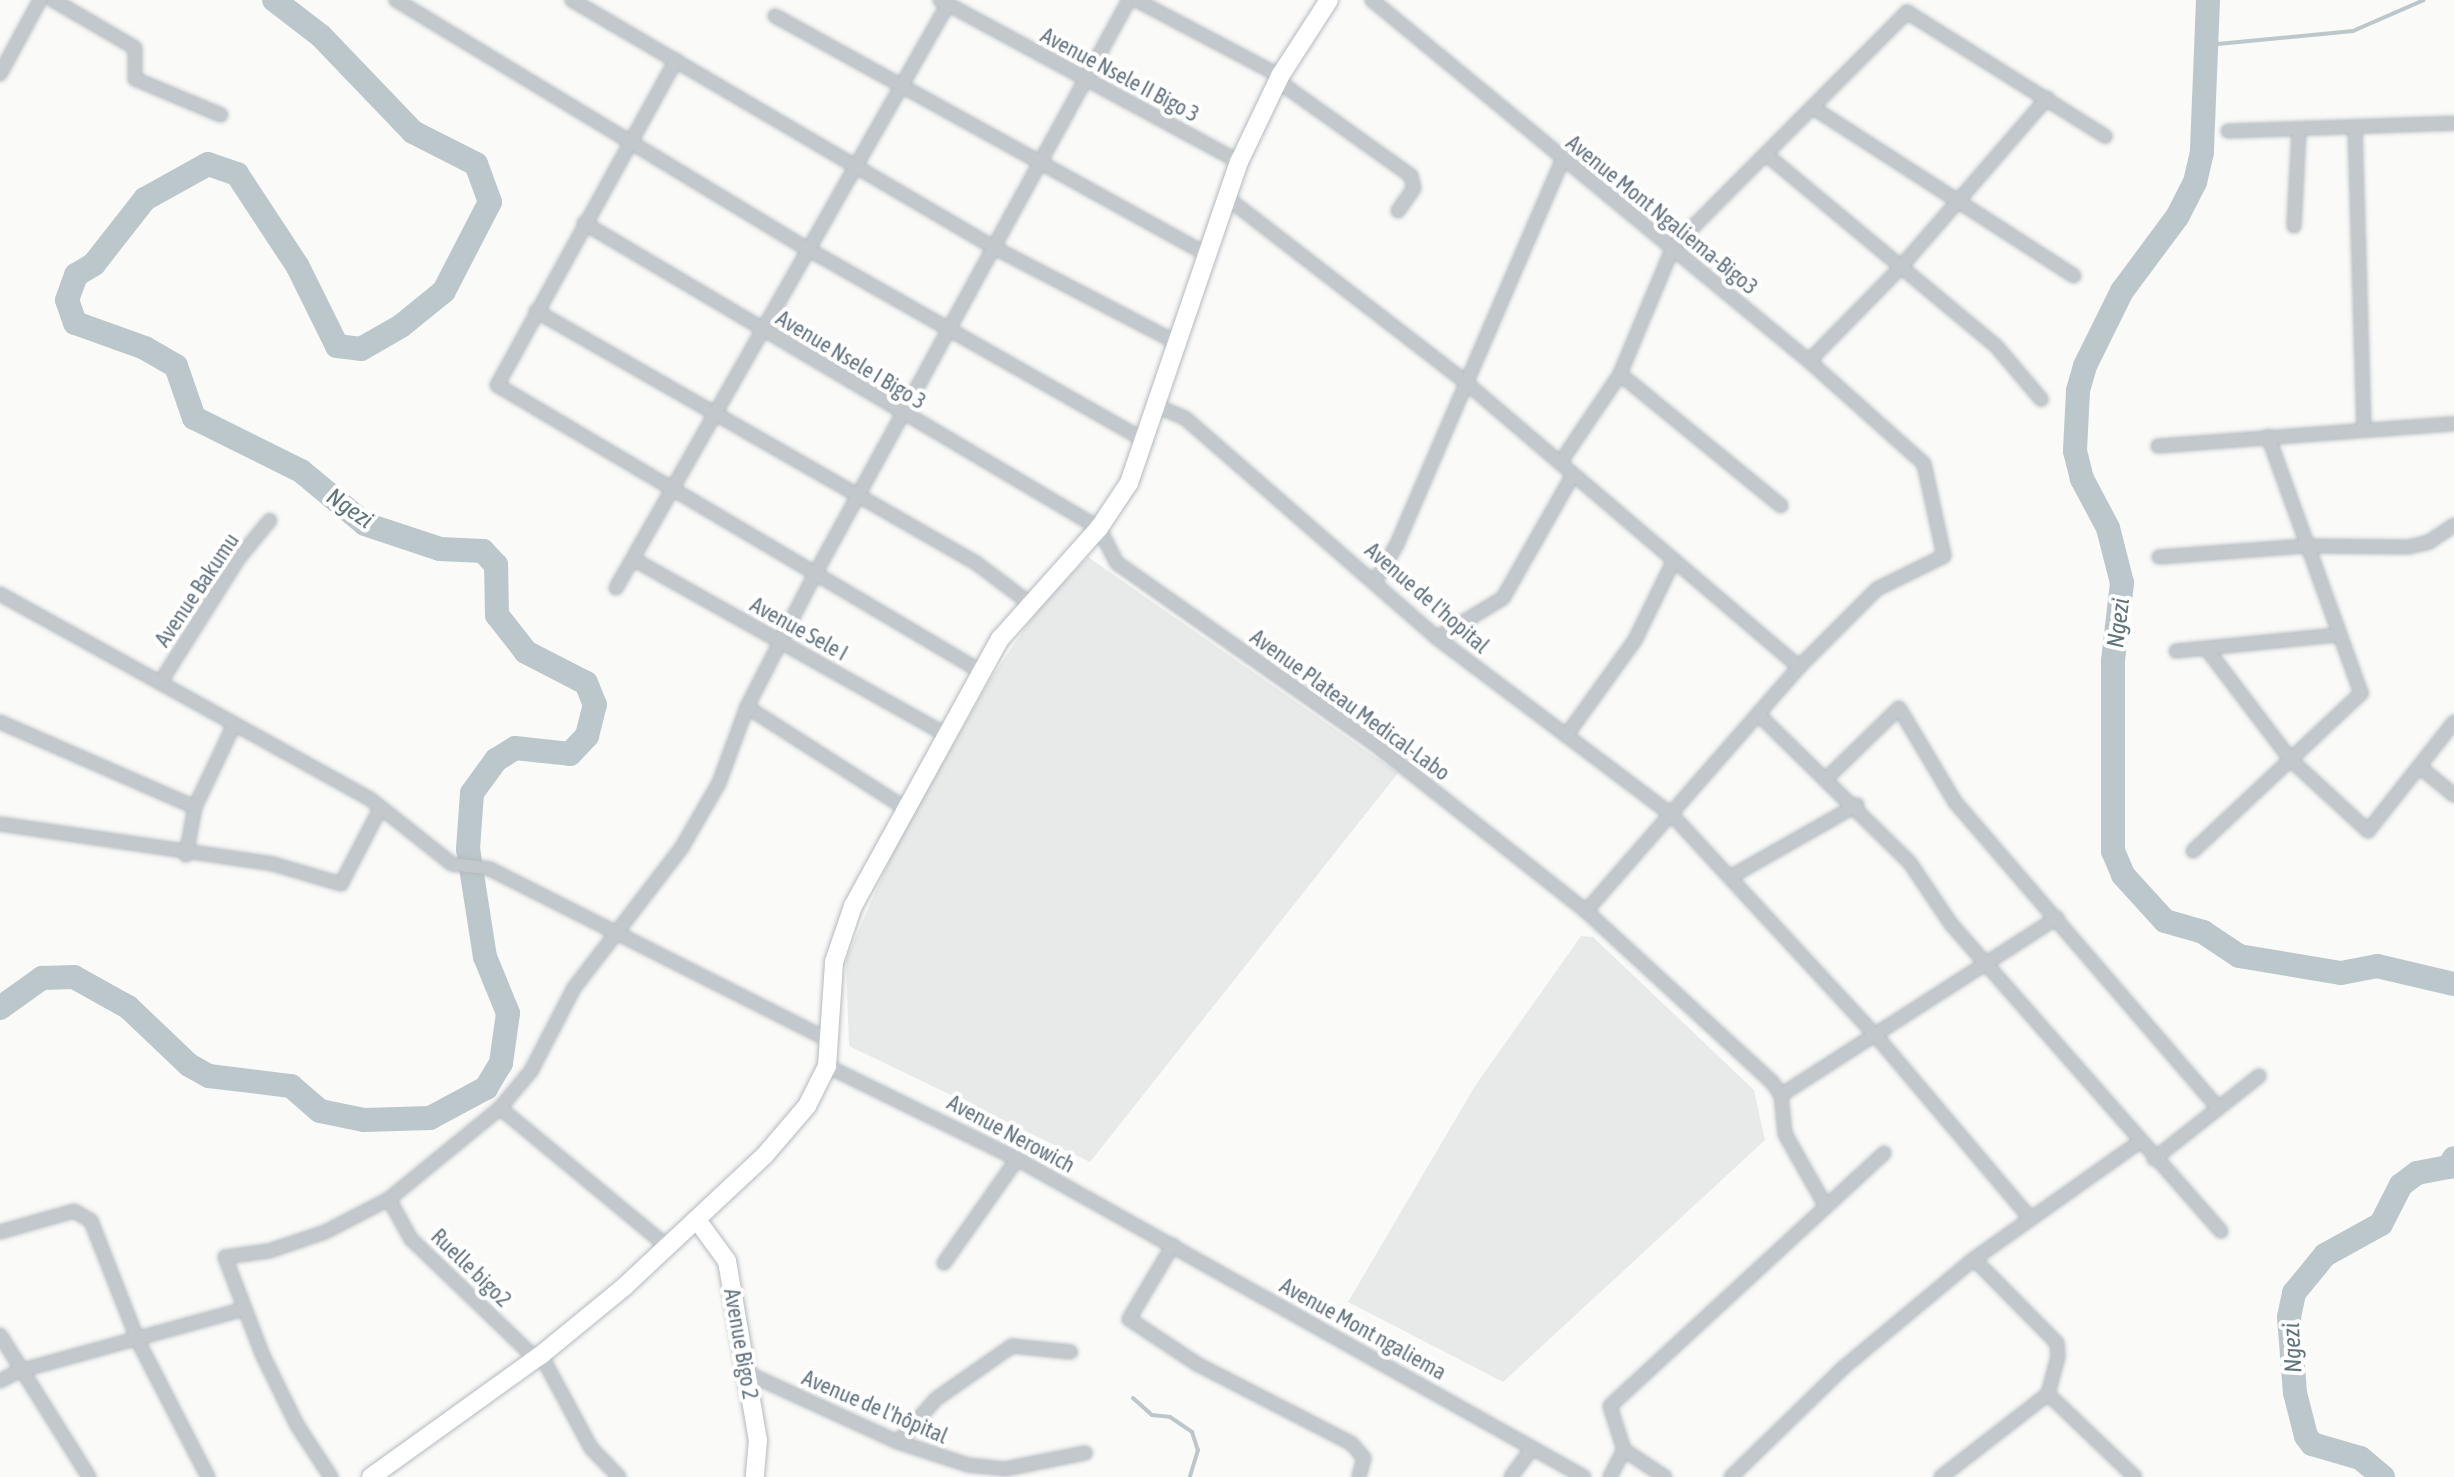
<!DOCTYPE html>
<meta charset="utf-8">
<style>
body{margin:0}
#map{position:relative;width:2454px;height:1477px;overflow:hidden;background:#fafaf8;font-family:"Asap Condensed",sans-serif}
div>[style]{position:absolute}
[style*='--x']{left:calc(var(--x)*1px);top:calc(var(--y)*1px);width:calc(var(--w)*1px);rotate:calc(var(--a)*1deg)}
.built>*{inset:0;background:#e8e9e9}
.stream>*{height:4px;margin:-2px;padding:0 2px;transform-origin:2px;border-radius:2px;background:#bbc7cb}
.river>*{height:24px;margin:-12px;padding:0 12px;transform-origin:12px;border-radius:12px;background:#bbc7cb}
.roads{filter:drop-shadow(0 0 2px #b3babf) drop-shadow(0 0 2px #b3babf)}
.street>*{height:12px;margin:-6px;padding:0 6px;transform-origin:6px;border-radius:6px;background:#c3c8cc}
.secondary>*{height:18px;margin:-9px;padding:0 9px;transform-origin:9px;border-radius:9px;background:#fff}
span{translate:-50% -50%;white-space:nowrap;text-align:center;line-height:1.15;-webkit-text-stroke:8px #fff;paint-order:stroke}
.street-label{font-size:22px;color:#657683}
.water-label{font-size:24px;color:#60757c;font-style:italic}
</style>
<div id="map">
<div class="built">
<div style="clip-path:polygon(1088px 557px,1398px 773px,1090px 1162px,849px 1046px,846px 959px,898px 841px,990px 680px,1038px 609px)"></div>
<div style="clip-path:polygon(1581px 936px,1593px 937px,1754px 1090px,1765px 1140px,1503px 1382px,1348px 1302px,1475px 1086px)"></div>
</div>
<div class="stream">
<div style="--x:2207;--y:45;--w:147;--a:-5.5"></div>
<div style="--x:2353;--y:31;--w:77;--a:-23.6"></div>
<div style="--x:1133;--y:1398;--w:25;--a:42"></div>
<div style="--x:1152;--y:1415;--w:18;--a:6"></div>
<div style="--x:1170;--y:1417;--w:27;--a:34"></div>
<div style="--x:1192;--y:1432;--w:19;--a:72"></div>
<div style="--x:1198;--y:1450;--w:28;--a:107"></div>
</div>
<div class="river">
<div style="--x:2208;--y:0;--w:152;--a:92.3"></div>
<div style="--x:2202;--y:152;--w:31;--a:103"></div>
<div style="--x:2195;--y:182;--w:39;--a:117"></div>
<div style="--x:2177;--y:217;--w:92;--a:126.6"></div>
<div style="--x:2122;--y:291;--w:84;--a:116.3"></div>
<div style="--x:2085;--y:366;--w:26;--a:106"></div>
<div style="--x:2078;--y:391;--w:60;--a:92.9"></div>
<div style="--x:2075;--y:451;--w:29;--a:76"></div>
<div style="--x:2082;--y:479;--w:55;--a:62"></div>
<div style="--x:2108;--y:528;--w:57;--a:75.7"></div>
<div style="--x:2122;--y:583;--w:79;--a:96.6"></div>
<div style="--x:2113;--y:661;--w:190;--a:90"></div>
<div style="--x:2113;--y:851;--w:26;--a:67"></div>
<div style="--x:2123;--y:875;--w:62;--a:47.6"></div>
<div style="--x:2165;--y:921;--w:40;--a:16"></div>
<div style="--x:2203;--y:932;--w:43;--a:33.7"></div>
<div style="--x:2239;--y:956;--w:103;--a:9.5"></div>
<div style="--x:2341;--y:973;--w:37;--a:-11"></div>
<div style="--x:2377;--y:966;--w:79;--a:13.2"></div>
<div style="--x:0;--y:1008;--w:52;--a:-35.5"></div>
<div style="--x:42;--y:978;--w:32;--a:-2"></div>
<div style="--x:74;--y:977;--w:62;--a:29.1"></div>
<div style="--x:128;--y:1007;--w:84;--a:43.6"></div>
<div style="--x:189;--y:1065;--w:23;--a:29"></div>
<div style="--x:209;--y:1076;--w:83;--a:7"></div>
<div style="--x:291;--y:1086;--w:38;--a:41"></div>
<div style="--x:320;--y:1111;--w:45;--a:11.6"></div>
<div style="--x:364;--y:1120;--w:66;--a:-1.7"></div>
<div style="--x:430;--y:1118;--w:64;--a:-28.2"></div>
<div style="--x:486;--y:1088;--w:29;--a:-59"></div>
<div style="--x:501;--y:1063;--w:50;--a:-82"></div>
<div style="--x:508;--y:1013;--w:61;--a:-112.3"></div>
<div style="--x:485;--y:957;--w:109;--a:-98.9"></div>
<div style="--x:468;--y:849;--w:56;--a:-85.9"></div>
<div style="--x:472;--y:793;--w:41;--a:-54"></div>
<div style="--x:496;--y:760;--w:22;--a:-32"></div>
<div style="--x:515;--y:748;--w:55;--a:6.2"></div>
<div style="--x:570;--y:754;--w:25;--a:-47"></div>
<div style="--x:587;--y:736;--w:32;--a:-76"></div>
<div style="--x:595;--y:705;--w:24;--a:-112"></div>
<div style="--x:586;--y:683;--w:68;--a:-152.7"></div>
<div style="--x:526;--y:652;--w:47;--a:-128.1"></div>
<div style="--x:497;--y:615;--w:50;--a:-91.1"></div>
<div style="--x:496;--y:565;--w:19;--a:-133"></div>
<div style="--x:483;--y:551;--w:43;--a:-177.3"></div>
<div style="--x:440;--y:549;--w:79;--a:-161.6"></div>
<div style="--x:365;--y:524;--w:83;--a:-140.4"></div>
<div style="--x:301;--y:471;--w:119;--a:-153.6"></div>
<div style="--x:194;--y:418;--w:55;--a:-109.1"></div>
<div style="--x:176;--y:366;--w:36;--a:-150"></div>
<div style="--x:145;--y:348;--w:74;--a:-160.3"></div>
<div style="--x:75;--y:323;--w:24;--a:-109"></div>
<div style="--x:67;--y:300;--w:27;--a:-70"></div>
<div style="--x:76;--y:275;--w:21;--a:-31"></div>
<div style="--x:94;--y:264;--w:83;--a:-51.9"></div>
<div style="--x:145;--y:199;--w:72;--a:-29.1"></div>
<div style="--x:208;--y:164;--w:31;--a:19"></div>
<div style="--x:237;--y:174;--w:111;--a:56.7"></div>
<div style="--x:298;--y:267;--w:88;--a:63.7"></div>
<div style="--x:337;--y:346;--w:24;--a:7"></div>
<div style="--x:361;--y:349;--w:46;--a:-29.9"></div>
<div style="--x:401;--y:326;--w:55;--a:-39.1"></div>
<div style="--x:444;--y:291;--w:100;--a:-62.7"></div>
<div style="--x:490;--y:202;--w:40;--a:-110.2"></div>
<div style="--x:476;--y:164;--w:71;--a:-153.1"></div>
<div style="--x:413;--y:132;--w:133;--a:-133.8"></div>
<div style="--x:321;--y:36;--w:59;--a:-142.5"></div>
<div style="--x:2383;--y:1477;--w:30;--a:-140"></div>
<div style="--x:2360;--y:1458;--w:50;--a:-163.7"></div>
<div style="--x:2312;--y:1444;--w:10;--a:-127"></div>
<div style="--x:2306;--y:1436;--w:44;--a:-104.3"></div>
<div style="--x:2295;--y:1393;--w:76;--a:-94.5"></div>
<div style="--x:2289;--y:1317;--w:25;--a:-78"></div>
<div style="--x:2294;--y:1293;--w:49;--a:-50.8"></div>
<div style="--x:2325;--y:1255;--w:64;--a:-29"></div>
<div style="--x:2381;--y:1224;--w:44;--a:-62.9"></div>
<div style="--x:2401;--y:1185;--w:20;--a:-37"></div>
<div style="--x:2417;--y:1173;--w:33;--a:-11"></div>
<div style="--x:2449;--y:1167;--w:10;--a:-61"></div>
</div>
<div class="roads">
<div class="street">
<div style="--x:53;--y:0;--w:95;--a:30.3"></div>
<div style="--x:135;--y:48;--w:31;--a:90"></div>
<div style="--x:135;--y:79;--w:93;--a:22.7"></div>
<div style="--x:396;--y:0;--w:479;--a:31.2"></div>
<div style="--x:806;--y:248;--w:392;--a:29.6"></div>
<div style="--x:572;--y:0;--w:486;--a:30.4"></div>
<div style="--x:991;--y:246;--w:212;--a:27.5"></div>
<div style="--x:940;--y:0;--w:340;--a:28.4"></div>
<div style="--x:1136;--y:0;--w:163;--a:27.8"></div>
<div style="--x:1372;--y:0;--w:567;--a:39.56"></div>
<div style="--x:1809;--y:361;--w:154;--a:41.8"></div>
<div style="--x:1924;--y:464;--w:94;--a:77.7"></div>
<div style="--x:1944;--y:556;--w:75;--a:153.8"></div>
<div style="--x:1877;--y:589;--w:110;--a:135"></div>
<div style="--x:1799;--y:667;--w:324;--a:131.1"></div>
<div style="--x:775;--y:16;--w:493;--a:28.9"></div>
<div style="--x:676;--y:60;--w:371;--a:118.8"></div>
<div style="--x:497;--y:385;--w:561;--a:30.63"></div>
<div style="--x:0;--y:74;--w:84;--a:-61.6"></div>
<div style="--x:1278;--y:81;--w:163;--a:35.5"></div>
<div style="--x:1411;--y:176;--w:12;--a:76"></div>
<div style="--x:1414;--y:188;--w:28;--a:125"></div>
<div style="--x:1815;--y:109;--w:308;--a:32.8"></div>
<div style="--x:2355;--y:127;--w:300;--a:88.3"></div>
<div style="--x:2228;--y:131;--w:226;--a:-2"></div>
<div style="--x:1768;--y:156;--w:297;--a:39.8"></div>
<div style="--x:1996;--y:346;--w:70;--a:49.7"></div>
<div style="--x:1226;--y:197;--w:299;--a:37.7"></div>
<div style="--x:1463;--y:380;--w:442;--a:40.5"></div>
<div style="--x:584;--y:223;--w:599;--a:30.64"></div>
<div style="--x:1099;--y:528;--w:39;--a:63"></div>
<div style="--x:1117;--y:563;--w:312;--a:35.1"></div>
<div style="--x:1372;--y:742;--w:273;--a:38.3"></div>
<div style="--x:1586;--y:911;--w:253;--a:42.6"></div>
<div style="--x:1772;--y:1082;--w:16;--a:55"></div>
<div style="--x:1781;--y:1095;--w:39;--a:84"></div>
<div style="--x:1785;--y:1134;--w:81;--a:60.6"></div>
<div style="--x:2294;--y:226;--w:97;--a:-87"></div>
<div style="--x:536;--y:311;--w:507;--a:29.8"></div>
<div style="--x:976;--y:563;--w:65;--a:36.9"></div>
<div style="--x:1809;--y:361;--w:130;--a:-45.6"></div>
<div style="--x:1900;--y:268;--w:225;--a:-49.1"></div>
<div style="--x:1620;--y:374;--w:208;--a:39.3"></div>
<div style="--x:1159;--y:407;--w:28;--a:23"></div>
<div style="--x:1185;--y:418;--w:335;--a:41.1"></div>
<div style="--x:1437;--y:638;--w:296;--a:37"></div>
<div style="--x:1673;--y:816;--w:301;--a:47.3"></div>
<div style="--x:1877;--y:1037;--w:236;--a:49.8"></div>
<div style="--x:2158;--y:446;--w:297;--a:-4.3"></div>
<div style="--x:1560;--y:463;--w:107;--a:-56"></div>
<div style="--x:1620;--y:374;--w:138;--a:-67.3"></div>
<div style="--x:1673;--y:247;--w:332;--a:-45.1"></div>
<div style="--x:1907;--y:12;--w:234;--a:32.1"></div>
<div style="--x:2159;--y:557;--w:147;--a:-4.3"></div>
<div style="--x:2306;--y:546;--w:102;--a:0.6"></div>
<div style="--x:2408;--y:547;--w:22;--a:-13"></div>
<div style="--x:2429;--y:542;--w:30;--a:-34"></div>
<div style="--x:633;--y:559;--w:358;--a:29.3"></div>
<div style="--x:1376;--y:580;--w:42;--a:-59.7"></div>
<div style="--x:1397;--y:544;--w:418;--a:-66.7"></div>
<div style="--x:616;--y:588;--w:672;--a:-60.38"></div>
<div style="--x:0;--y:594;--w:423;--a:29"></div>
<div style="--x:370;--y:799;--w:105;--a:38.4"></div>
<div style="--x:452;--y:864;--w:38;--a:7"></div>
<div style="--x:490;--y:869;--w:377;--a:26.8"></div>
<div style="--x:1437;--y:638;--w:77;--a:-31.2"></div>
<div style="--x:1503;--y:598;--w:142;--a:-60.4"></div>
<div style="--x:2206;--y:648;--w:141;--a:52.8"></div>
<div style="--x:2291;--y:760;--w:105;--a:42.7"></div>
<div style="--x:2368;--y:831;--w:139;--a:-51.7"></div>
<div style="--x:2176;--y:651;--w:162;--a:-5.7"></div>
<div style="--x:160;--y:683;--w:146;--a:-57.8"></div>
<div style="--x:238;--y:559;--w:50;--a:-50.6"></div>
<div style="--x:747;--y:707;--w:188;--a:32.6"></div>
<div style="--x:1759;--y:715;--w:211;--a:44.4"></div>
<div style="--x:1910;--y:863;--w:73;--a:56.1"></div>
<div style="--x:1951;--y:924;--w:409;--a:48.7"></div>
<div style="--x:0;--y:722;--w:213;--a:23.6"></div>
<div style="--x:1566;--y:736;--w:118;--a:-54.3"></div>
<div style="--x:1635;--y:640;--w:89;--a:-64"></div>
<div style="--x:2421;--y:768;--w:43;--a:39.3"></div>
<div style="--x:1827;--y:778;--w:100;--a:-44.2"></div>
<div style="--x:1899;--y:708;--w:109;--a:59.2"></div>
<div style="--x:1955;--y:802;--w:400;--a:49.3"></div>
<div style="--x:0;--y:824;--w:276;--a:8.3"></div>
<div style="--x:273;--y:864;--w:71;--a:16.4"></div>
<div style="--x:341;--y:884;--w:85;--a:-62.5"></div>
<div style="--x:2193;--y:851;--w:231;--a:-43.2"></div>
<div style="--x:2361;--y:693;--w:273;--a:-109.9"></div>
<div style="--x:186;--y:855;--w:49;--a:-79.4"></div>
<div style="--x:195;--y:807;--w:91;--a:-64.6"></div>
<div style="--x:1732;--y:876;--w:144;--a:-29.6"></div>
<div style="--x:827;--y:1066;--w:212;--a:26.1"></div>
<div style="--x:1017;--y:1159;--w:650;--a:29.29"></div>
<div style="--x:1781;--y:1095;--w:328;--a:-32.7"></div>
<div style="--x:500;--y:1108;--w:218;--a:39.6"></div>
<div style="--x:2154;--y:1159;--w:134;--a:-38.3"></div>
<div style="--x:389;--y:1199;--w:46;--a:61.2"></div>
<div style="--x:411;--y:1239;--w:172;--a:43.8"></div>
<div style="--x:0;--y:1232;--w:77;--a:-15.8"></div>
<div style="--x:74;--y:1211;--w:20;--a:30"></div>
<div style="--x:91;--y:1221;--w:129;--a:68.6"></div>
<div style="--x:138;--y:1341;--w:153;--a:62.8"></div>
<div style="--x:1173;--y:1245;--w:86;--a:120.7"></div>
<div style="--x:1129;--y:1319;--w:82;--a:33.5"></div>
<div style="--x:1197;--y:1364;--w:173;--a:27.2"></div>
<div style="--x:1351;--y:1443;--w:20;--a:49"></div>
<div style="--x:1364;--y:1458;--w:20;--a:105"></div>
<div style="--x:944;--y:1263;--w:127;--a:-54.9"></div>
<div style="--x:0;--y:1335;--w:168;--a:57.9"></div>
<div style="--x:541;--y:1355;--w:106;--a:61.7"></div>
<div style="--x:591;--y:1448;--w:40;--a:46"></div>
<div style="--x:747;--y:1373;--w:166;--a:24.6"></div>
<div style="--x:898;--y:1442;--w:74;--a:18.2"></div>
<div style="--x:968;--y:1465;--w:37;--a:6"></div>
<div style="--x:1005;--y:1469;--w:82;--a:-11.3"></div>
<div style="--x:0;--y:1381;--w:21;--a:-28"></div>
<div style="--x:19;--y:1371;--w:230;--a:-15.4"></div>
<div style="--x:2048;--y:1394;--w:120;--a:43.7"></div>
<div style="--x:898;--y:1442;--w:57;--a:-48.5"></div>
<div style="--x:936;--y:1399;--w:93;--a:-34.9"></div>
<div style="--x:1012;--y:1346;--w:59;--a:5.8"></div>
<div style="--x:1624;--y:1450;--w:49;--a:33.4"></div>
<div style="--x:331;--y:1477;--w:62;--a:-123.2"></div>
<div style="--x:297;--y:1425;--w:77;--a:-116.2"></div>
<div style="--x:263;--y:1356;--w:106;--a:-111"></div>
<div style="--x:225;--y:1257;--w:44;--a:-7.8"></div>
<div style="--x:269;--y:1251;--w:59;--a:-18.7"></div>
<div style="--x:325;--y:1232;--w:72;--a:-27.3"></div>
<div style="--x:389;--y:1199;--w:144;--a:-39.3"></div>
<div style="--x:500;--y:1108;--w:48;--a:-50"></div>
<div style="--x:531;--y:1071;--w:93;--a:-62.6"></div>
<div style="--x:574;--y:988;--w:178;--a:-52.5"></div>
<div style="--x:682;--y:847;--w:74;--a:-60"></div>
<div style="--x:719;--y:783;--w:81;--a:-69.8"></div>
<div style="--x:747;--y:707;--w:147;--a:-62.9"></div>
<div style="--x:814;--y:576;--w:657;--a:-61.33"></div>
<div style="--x:1511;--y:1477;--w:36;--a:-54"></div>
<div style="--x:1610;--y:1477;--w:30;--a:-63"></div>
<div style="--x:1624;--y:1450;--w:46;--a:-107.7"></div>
<div style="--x:1610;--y:1406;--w:373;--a:-42.7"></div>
<div style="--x:1731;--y:1477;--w:156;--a:-44.2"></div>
<div style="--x:1843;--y:1368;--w:170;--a:-39.8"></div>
<div style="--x:1974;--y:1259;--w:202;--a:-35.3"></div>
<div style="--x:1941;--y:1477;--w:135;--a:-37.8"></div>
<div style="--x:2048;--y:1394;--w:38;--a:-75"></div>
<div style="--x:2058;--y:1357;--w:14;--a:-94"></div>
<div style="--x:2057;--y:1343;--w:118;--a:-134.7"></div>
</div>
<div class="secondary">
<div style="--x:697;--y:1220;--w:51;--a:53.8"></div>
<div style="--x:727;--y:1261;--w:182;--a:80.2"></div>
<div style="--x:758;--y:1440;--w:37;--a:95"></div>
<div style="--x:371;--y:1477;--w:209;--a:-35.7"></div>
<div style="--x:541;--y:1355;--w:107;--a:-39.3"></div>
<div style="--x:624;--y:1287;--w:193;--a:-43.1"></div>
<div style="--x:765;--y:1155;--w:65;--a:-49.4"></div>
<div style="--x:807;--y:1106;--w:45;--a:-63.4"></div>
<div style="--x:827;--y:1066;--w:104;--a:-86.1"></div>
<div style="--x:834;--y:962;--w:59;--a:-71.3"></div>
<div style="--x:853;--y:906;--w:305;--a:-61.2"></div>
<div style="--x:1000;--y:639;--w:149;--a:-48.3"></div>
<div style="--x:1099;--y:528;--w:54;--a:-56.3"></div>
<div style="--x:1129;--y:483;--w:339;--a:-71.1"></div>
<div style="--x:1239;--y:162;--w:95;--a:-64.5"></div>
<div style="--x:1280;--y:76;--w:90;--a:-57.2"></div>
</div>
</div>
<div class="street-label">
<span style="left:1120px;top:75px;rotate:28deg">Avenue Nsele II Bigo 3</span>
<span style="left:1662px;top:215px;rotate:39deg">Avenue Mont Ngaliema-Bigo3</span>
<span style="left:851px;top:360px;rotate:31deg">Avenue Nsele I Bigo 3</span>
<span style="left:197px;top:590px;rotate:-56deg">Avenue Bakumu</span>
<span style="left:1427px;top:598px;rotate:41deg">Avenue de l'hopital</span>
<span style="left:799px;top:629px;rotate:29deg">Avenue Sele I</span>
<span style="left:1350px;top:705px;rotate:36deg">Avenue Plateau Medical-Labo</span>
<span style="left:1011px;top:1134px;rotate:28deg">Avenue Nerowich</span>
<span style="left:471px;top:1268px;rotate:44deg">Ruelle bigo2</span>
<span style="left:1363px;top:1329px;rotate:29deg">Avenue Mont ngaliema</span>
<span style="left:741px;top:1344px;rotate:80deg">Avenue Bigo 2</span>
<span style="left:875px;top:1407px;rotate:23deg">Avenue de l'hôpital</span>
</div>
<div class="water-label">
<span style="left:350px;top:508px;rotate:35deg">Ngezi</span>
<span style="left:2118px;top:623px;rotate:-83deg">Ngezi</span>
<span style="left:2292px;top:1348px;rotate:-93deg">Ngezi</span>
</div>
</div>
